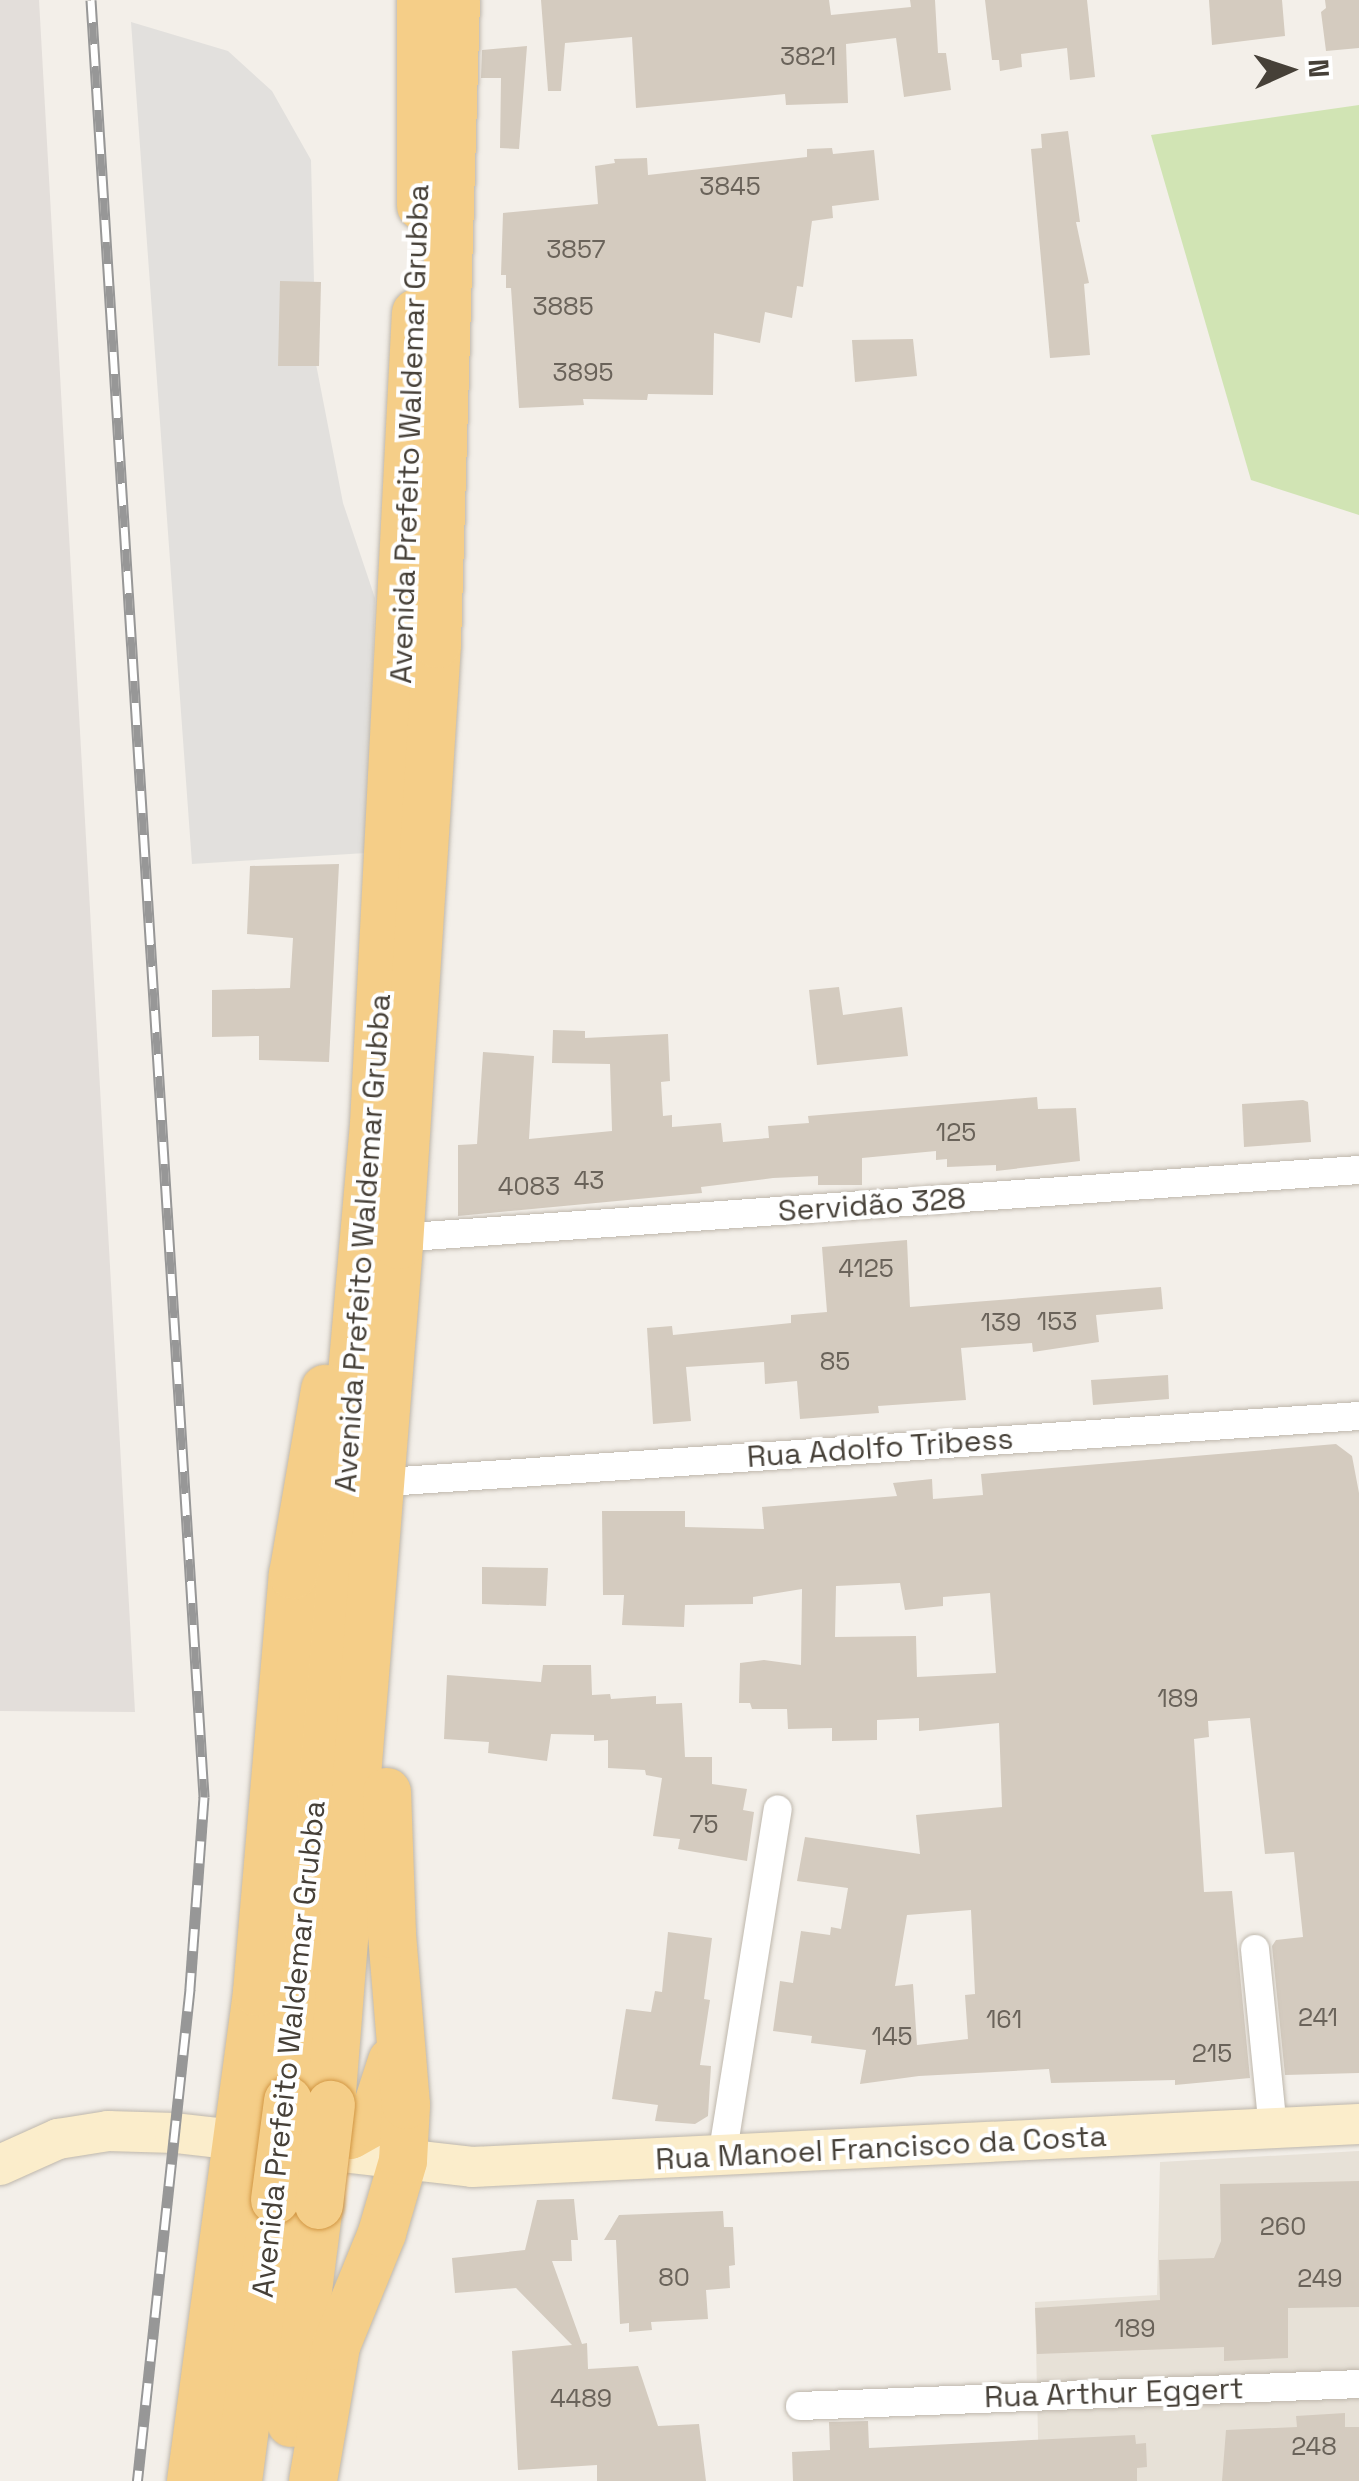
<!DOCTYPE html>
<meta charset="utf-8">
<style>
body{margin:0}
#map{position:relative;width:1359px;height:2481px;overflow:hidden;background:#f3efe9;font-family:"Space Grotesk",sans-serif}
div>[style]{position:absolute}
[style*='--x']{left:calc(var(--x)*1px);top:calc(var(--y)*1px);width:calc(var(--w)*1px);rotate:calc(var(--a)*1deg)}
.residential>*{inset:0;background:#e7e1d7}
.industrial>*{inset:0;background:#e3deda}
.green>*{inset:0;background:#d1e4b4}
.parking>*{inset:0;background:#e2e0dd}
.building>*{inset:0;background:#d4cbbf}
.roads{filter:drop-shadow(0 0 2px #beb7ac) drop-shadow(0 0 2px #beb7ac)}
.minor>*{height:28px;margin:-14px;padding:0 14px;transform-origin:14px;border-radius:14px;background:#fff}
.secondary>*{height:40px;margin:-20px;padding:0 20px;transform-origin:20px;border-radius:20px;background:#fbedcb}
.trunk>*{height:48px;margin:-24px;padding:0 24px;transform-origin:24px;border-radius:24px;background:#f5ce88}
.rail>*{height:11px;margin-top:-5.5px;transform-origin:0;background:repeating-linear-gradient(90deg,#fff 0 22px,#979797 0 44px);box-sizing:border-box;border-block:2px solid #979797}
.bridges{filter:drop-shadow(0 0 2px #d29744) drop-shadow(0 0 2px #d29744)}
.trunk-bridge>*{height:48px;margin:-24px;padding:0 24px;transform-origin:24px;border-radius:24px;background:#f5ce88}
span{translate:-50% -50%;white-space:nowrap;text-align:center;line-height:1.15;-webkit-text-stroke:8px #fff;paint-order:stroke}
.number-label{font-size:25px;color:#6a635a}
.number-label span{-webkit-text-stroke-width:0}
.street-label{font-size:30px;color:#464038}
.north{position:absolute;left:1239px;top:20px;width:100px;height:100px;-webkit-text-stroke:8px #fff;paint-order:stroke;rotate:87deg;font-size:28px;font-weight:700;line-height:40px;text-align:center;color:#464038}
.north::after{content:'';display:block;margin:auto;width:35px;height:45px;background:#464038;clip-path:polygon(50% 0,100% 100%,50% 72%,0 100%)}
</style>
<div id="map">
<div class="residential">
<div style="clip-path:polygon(1359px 2151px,1359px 2481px,1039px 2481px,1035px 2302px,1157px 2295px,1160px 2162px)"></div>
</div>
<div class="industrial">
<div style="clip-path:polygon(0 0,39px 0,135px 1712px,0 1711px)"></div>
</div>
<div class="green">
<div style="clip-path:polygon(1359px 105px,1359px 515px,1251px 480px,1151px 135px)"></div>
</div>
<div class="parking">
<div style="clip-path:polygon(131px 22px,228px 51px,272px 91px,311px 160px,316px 364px,343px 503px,375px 598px,366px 853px,192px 864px)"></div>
</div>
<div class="building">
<div style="clip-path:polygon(541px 0,829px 0,831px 15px,911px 7px,910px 0,935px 0,938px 53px,946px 53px,951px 90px,904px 97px,896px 38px,846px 44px,848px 103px,786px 105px,785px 94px,636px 108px,632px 37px,565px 43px,561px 91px,548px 91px)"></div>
<div style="clip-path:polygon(985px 0,1087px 0,1095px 77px,1070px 80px,1067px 48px,1021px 54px,1022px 67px,1000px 71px,999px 60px,992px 60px)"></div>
<div style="clip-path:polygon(1209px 0,1282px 0,1285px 36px,1212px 45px)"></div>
<div style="clip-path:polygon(1325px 0,1359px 0,1359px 48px,1326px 51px,1321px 12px,1326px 8px)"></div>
<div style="clip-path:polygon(527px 46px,519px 149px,500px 148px,501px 78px,481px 78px,482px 50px)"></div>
<div style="clip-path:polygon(1068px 131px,1080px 222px,1076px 222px,1089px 283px,1084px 284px,1090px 355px,1050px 358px,1031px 149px,1042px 148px,1041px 134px)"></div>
<div style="clip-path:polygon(832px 148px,833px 154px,874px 150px,879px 200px,832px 206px,833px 218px,812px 221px,803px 287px,797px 286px,792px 318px,765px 312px,760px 343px,714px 333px,713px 395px,648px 394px,647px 400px,583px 399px,584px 405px,519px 408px,511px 288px,506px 288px,506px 275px,501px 275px,503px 213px,598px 204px,595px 166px,615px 163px,614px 159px,647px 158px,648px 175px,807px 157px,807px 149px)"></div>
<div style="clip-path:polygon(280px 281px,321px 282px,319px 366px,278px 366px)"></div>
<div style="clip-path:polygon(913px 339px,917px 376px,855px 382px,852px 340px)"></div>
<div style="clip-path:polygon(339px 864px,329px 1062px,259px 1060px,259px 1036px,212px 1037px,212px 990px,290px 988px,293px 938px,247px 934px,250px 866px)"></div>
<div style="clip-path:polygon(839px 987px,843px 1015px,902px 1007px,908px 1056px,817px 1065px,809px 990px)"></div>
<div style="clip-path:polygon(553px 1030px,585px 1031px,585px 1038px,668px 1034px,670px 1081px,661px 1082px,663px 1116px,672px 1115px,672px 1127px,721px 1123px,723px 1142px,769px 1138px,768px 1126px,809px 1123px,808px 1116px,1037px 1097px,1038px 1109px,1076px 1108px,1080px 1161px,996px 1171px,996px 1165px,947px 1167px,947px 1159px,936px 1160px,936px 1151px,862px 1158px,862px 1185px,818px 1185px,818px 1176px,773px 1178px,701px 1187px,702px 1193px,458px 1216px,458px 1145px,477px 1144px,483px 1052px,534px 1056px,529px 1139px,612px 1131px,610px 1064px,552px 1063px)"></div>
<div style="clip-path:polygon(1303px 1100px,1308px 1102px,1311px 1142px,1244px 1147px,1242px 1104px)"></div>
<div style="clip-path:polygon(907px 1240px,910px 1307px,1161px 1287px,1163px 1309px,1096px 1315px,1099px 1342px,1033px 1352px,1032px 1343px,961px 1348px,966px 1400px,878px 1406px,879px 1413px,800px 1419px,797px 1381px,765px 1384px,764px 1362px,686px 1367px,691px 1421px,653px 1424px,647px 1328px,672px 1326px,673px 1335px,791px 1323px,791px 1315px,827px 1312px,822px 1247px)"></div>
<div style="clip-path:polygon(1168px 1375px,1169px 1399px,1093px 1405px,1091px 1380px)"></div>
<div style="clip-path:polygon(evenodd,1336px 1444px,1352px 1456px,1359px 1493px,1359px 2073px,1285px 2075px,1272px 1946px,1276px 1940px,1303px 1937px,1294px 1852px,1265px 1854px,1250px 1718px,1208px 1721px,1209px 1737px,1194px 1739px,1204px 1892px,1232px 1891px,1250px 2078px,1175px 2085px,1175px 2080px,1051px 2083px,1049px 2069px,919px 2076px,860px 2084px,866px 2050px,811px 2043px,812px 2036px,773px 2031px,780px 1981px,793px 1983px,801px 1931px,830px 1935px,831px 1927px,841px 1929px,848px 1888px,797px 1881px,805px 1837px,920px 1854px,916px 1815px,1002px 1807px,999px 1723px,919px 1731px,919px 1718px,877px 1720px,877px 1740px,832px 1741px,832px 1728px,788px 1729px,787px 1709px,752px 1709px,750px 1703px,739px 1703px,740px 1663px,764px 1660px,801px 1665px,802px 1589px,753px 1597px,753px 1604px,685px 1605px,684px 1627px,622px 1625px,624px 1595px,603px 1595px,602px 1511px,685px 1511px,685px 1527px,764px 1529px,762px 1507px,897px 1496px,893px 1483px,932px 1479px,933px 1499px,983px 1495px,981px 1474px,1336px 1444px,900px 1583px,905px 1610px,943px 1606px,943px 1597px,990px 1593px,996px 1673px,917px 1677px,916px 1636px,835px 1637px,836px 1586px,900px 1583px,1336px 1444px,971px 1910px,975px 1994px,965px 1995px,968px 2039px,917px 2045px,913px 1984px,895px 1986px,907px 1915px,971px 1910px)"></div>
<div style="clip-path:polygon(482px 1567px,548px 1568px,546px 1606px,482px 1604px)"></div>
<div style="clip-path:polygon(543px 1665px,591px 1665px,592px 1695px,610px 1694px,611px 1699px,656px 1696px,656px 1704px,682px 1703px,685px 1757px,712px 1757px,712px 1784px,747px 1789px,743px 1810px,754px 1812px,747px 1861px,678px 1849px,680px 1839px,653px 1836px,662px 1778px,646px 1775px,645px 1770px,608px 1768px,608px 1740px,594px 1741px,594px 1735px,551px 1734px,547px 1761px,488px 1753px,489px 1742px,444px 1739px,447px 1675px,541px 1682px)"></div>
<div style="clip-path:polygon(668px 1932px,712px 1938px,704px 1999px,710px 2000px,700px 2065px,711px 2066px,708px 2116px,695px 2124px,655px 2121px,658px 2105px,612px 2099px,626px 2009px,651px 2012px,655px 1991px,662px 1992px)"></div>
<div style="clip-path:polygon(1359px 2181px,1359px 2307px,1288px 2308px,1288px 2358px,1224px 2361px,1224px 2347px,1037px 2354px,1035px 2308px,1160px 2300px,1159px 2260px,1214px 2258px,1221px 2241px,1220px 2184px)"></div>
<div style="clip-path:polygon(574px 2199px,578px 2240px,571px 2240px,572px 2261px,552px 2261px,582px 2344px,587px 2343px,588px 2369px,638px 2366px,658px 2426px,699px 2424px,706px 2481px,597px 2481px,597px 2465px,518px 2470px,512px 2351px,572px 2345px,516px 2288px,455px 2293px,452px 2258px,525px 2250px,537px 2200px)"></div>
<div style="clip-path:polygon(723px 2211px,724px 2227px,733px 2227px,735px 2265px,729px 2266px,730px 2288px,706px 2290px,708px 2319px,651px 2322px,652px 2330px,629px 2332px,629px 2323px,620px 2324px,616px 2240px,604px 2240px,619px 2215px)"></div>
<div style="clip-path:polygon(1345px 2413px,1345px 2427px,1359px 2427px,1359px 2481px,1222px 2481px,1226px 2430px,1297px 2427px,1296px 2416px)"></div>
<div style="clip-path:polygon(868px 2421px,869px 2448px,1135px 2435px,1136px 2444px,1146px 2443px,1147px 2467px,1137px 2468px,1137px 2481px,793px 2481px,792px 2452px,830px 2450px,829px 2422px)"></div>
</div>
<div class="roads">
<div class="minor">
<div style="--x:410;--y:1237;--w:951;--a:-4.04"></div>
<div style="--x:401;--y:1481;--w:960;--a:-3.88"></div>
<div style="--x:1255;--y:1949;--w:181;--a:84.3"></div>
<div style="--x:722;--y:2157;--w:352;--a:-80.9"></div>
<div style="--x:800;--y:2406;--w:559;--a:-2.25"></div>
</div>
<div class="secondary">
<div style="--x:0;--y:2165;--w:64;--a:-24.1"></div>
<div style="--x:58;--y:2139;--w:51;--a:-9.1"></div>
<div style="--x:108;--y:2131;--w:67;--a:1.7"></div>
<div style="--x:175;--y:2133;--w:299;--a:6.5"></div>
<div style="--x:472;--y:2167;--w:888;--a:-2.78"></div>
</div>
<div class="trunk">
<div style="--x:421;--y:206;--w:206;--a:-90"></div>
<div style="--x:288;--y:2101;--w:981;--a:-84.97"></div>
<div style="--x:374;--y:1124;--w:812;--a:-87.04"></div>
<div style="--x:331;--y:2105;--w:863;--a:-85.48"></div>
<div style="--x:399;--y:1245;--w:602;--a:-86.38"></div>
<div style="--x:437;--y:644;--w:644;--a:-88.31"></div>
<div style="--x:287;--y:2128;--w:63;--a:6.3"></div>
<div style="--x:350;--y:2135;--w:25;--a:-29"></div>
<div style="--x:372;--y:2123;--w:65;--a:-72.1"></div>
<div style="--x:291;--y:2423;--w:220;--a:-82.7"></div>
<div style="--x:191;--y:2481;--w:493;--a:-82.3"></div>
<div style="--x:257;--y:1992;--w:419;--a:-85.1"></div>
<div style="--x:293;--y:1575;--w:189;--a:-80.2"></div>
<div style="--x:238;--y:2481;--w:283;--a:-82.5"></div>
<div style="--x:313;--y:2481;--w:137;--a:-80.3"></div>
<div style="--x:336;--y:2346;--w:122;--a:-67.8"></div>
<div style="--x:382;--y:2233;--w:75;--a:-73.7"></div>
<div style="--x:403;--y:2161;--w:56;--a:-86.9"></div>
<div style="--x:406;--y:2105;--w:172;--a:-94.7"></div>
<div style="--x:392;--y:1934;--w:142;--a:-92"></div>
</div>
</div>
<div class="rail">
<div style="--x:91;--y:0;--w:1801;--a:86.4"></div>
<div style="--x:204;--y:1797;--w:193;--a:94.2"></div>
<div style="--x:190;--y:1989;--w:495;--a:96.1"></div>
</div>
<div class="bridges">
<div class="trunk-bridge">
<div style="--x:275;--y:2200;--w:100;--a:-82.5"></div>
<div style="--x:319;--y:2205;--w:101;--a:-83.2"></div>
</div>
</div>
<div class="number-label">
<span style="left:808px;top:56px">3821</span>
<span style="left:730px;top:186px">3845</span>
<span style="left:576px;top:249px">3857</span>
<span style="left:563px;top:306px">3885</span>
<span style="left:583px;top:372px">3895</span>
<span style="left:956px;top:1132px">125</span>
<span style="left:589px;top:1180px">43</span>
<span style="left:529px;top:1186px">4083</span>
<span style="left:866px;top:1268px">4125</span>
<span style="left:1057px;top:1321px">153</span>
<span style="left:1001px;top:1322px">139</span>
<span style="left:835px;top:1361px">85</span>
<span style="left:1178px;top:1698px">189</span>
<span style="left:704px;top:1824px">75</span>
<span style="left:1318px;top:2017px">241</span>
<span style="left:1004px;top:2019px">161</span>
<span style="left:892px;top:2036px">145</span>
<span style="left:1212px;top:2053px">215</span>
<span style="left:1283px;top:2226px">260</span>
<span style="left:674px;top:2277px">80</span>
<span style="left:1320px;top:2278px">249</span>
<span style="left:1135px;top:2328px">189</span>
<span style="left:581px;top:2398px">4489</span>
<span style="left:1314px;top:2446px">248</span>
</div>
<div class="street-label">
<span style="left:410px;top:434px;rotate:-88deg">Avenida Prefeito Waldemar Grubba</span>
<span style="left:872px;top:1205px;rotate:-4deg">Servidão 328</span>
<span style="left:363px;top:1243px;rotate:-86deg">Avenida Prefeito Waldemar Grubba</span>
<span style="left:880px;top:1448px;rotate:-4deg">Rua Adolfo Tribess</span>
<span style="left:289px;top:2049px;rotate:-84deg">Avenida Prefeito Waldemar Grubba</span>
<span style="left:881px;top:2148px;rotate:-3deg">Rua Manoel Francisco da Costa</span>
<span style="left:1114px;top:2393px;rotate:-2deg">Rua Arthur Eggert</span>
</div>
<div class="north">N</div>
</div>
